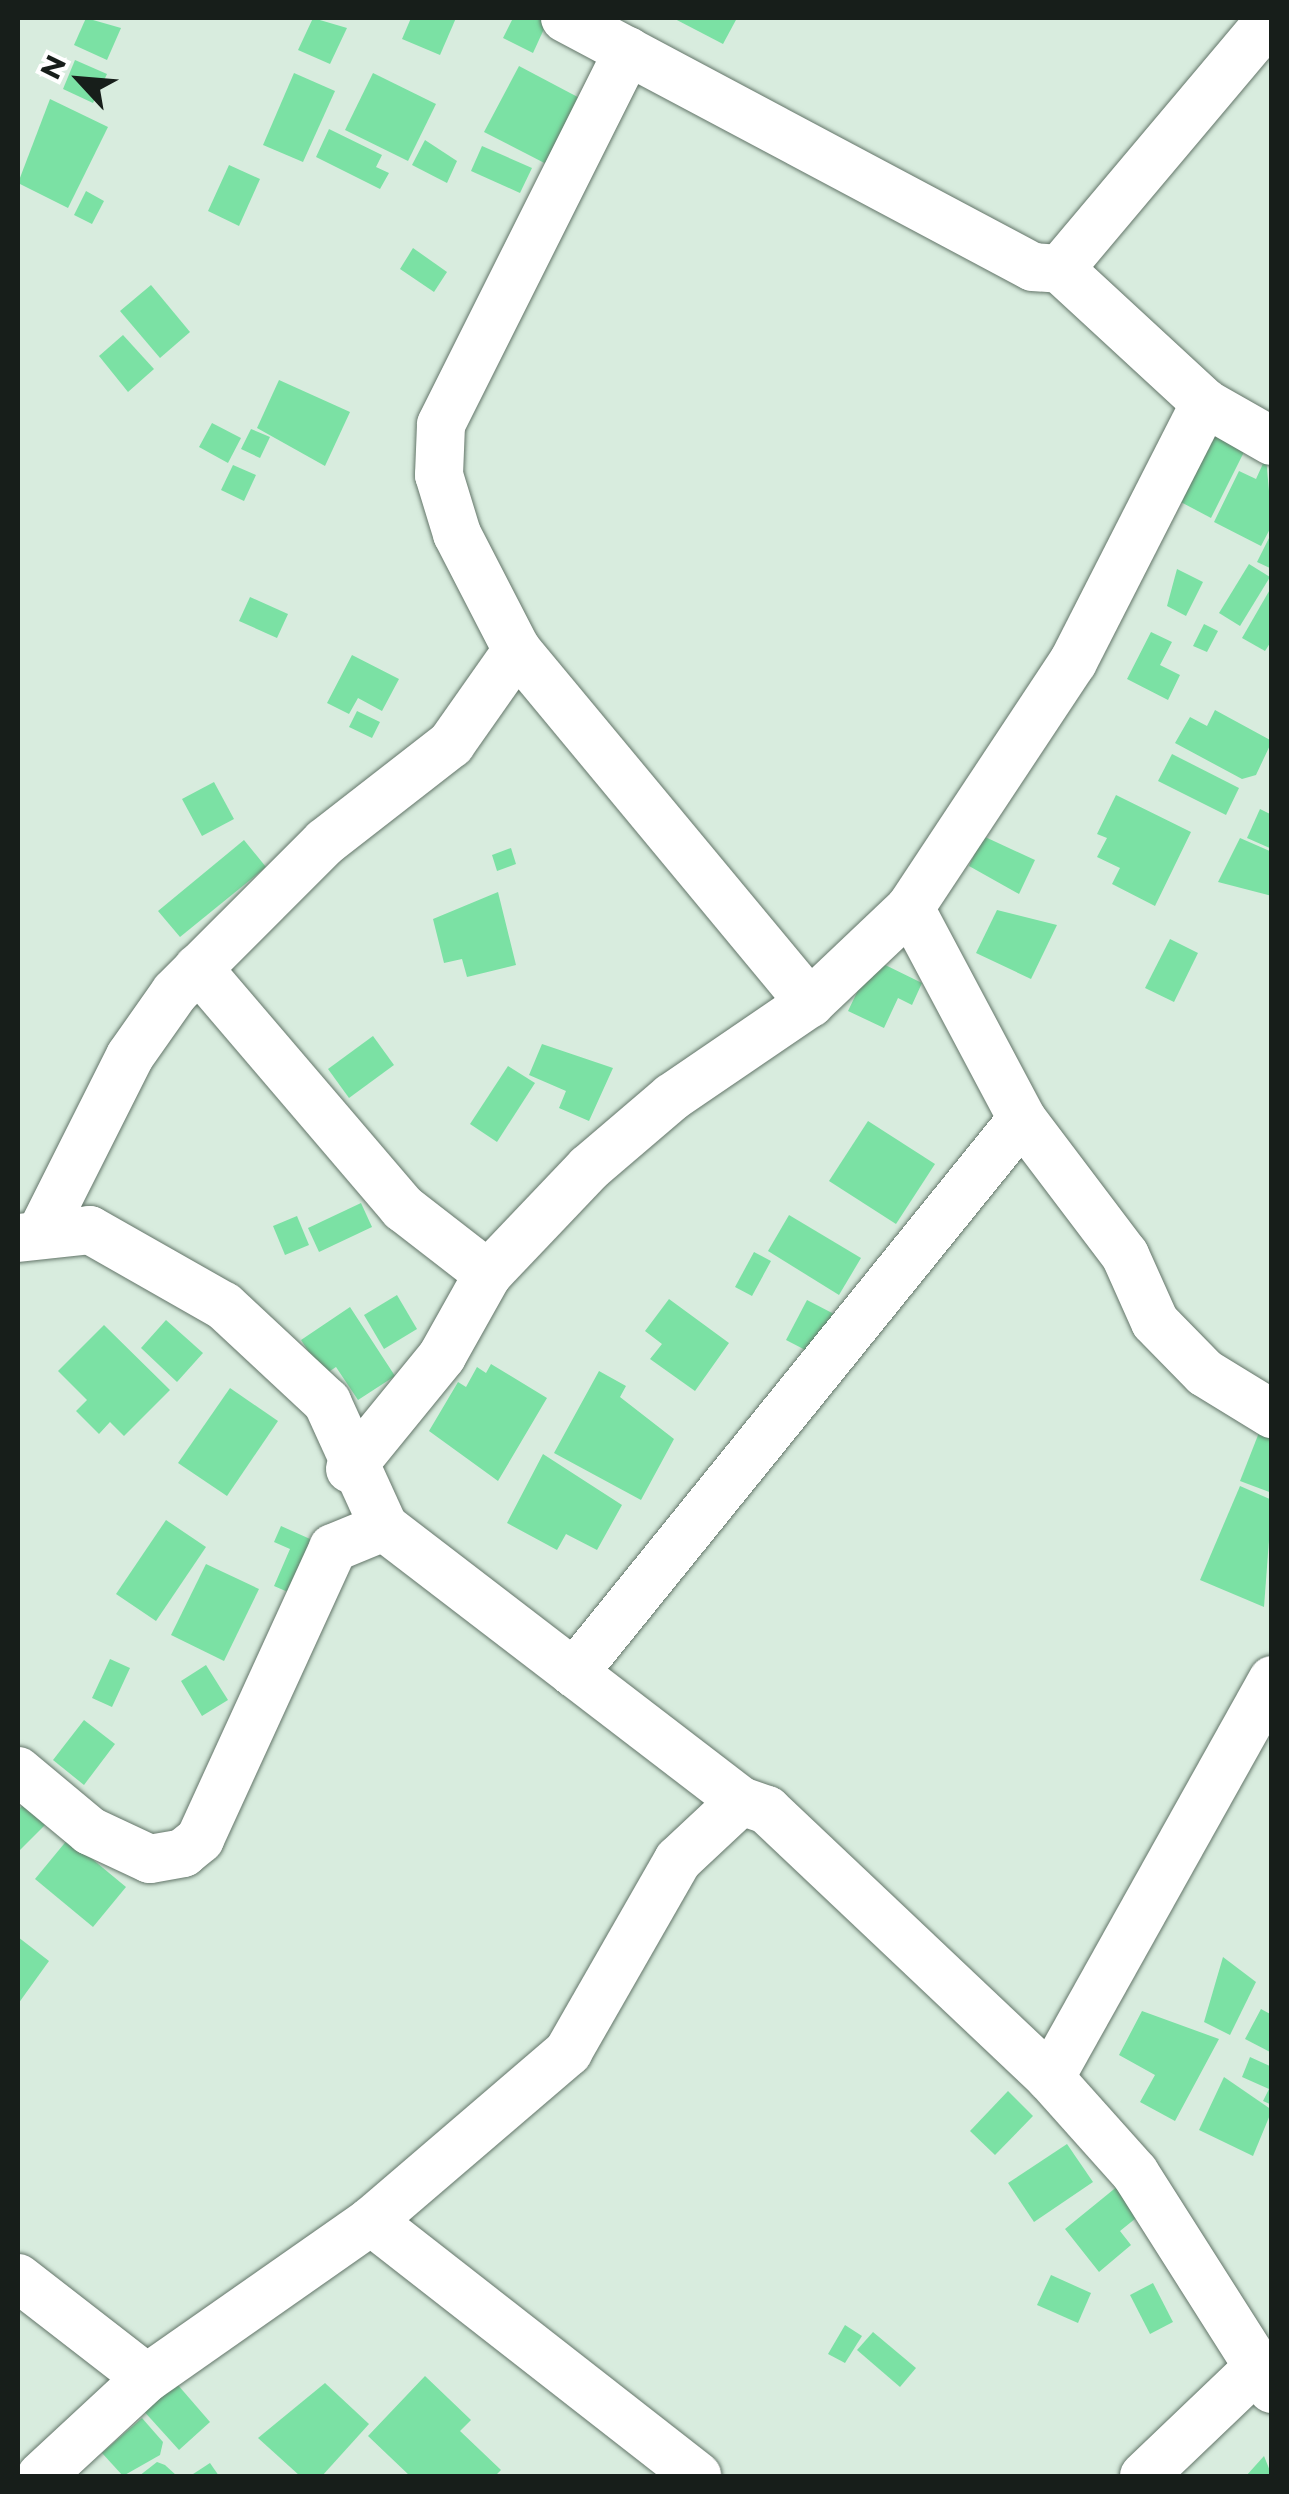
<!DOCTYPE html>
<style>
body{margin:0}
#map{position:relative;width:1289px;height:2494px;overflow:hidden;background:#d8ecde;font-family:Montserrat,sans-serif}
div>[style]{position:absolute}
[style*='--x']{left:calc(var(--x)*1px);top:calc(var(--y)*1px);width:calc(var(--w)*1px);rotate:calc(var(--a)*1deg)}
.building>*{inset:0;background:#7be1a4}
.roads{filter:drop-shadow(0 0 2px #637569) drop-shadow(0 0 2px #637569)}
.street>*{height:48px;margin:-24px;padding:0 24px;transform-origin:24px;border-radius:24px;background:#fff}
span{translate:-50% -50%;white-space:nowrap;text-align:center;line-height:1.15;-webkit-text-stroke:9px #fff;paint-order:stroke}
.frame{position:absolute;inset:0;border:20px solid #171e1a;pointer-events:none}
.north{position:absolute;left:30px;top:30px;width:100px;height:100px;-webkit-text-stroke:8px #fff;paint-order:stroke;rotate:296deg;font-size:28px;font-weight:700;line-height:40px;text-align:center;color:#171e1a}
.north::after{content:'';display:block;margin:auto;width:35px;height:45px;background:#171e1a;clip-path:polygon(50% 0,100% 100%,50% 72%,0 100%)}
</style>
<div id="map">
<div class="building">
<div style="clip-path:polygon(86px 18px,121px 28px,107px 60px,74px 45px)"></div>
<div style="clip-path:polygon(313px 18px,347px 28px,330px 64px,298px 50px)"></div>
<div style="clip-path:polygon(411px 18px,456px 18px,440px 55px,402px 39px)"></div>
<div style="clip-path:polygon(513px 18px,549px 18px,533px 53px,503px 38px)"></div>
<div style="clip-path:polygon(673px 18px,737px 18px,723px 44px)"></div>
<div style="clip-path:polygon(75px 60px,107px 74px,93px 103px,63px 89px)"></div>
<div style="clip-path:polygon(519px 66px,589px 103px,556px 169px,484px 132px)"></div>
<div style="clip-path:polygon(294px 73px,335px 91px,303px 162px,263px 145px)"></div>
<div style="clip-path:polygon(373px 73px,436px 104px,408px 161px,345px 130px)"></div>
<div style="clip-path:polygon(50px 99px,108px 127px,68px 208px,18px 183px)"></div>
<div style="clip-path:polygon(329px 129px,382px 155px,376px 167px,389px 173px,380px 189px,316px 157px)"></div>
<div style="clip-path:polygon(425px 140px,457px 161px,447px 183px,412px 165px)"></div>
<div style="clip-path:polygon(482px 146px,532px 168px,520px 193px,471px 171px)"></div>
<div style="clip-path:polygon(229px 165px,260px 179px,239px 226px,208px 211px)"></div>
<div style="clip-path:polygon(86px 191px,104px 201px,92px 224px,74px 215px)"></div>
<div style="clip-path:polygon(413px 248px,447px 272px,434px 292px,400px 269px)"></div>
<div style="clip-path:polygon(151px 285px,190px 332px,160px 358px,120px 311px)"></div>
<div style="clip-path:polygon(123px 335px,154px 369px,128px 392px,99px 356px)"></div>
<div style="clip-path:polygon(279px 380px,350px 412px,325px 466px,257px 428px)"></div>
<div style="clip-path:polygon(212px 423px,241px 438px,228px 463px,199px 447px)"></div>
<div style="clip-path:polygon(251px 429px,270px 437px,260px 458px,241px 449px)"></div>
<div style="clip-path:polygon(1210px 433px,1245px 450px,1211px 518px,1177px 500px)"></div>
<div style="clip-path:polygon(1266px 457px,1272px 525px,1261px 546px,1214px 522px,1239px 471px,1256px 479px)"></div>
<div style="clip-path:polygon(233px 465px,256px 475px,244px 501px,221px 490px)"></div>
<div style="clip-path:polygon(1272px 532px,1272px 569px,1257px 562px)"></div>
<div style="clip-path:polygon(1249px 564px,1270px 577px,1240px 626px,1219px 613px)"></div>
<div style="clip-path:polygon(1177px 569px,1203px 582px,1186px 616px,1167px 606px)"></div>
<div style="clip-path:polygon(1272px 586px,1272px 640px,1265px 651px,1242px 638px)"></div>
<div style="clip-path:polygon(250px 597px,288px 614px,277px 638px,239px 621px)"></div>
<div style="clip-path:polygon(1204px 624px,1218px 631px,1207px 652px,1193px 646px)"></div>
<div style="clip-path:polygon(1151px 632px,1172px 642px,1160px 665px,1180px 675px,1168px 700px,1127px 679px)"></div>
<div style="clip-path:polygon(352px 655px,399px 679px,382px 711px,358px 698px,349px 714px,327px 703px)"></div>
<div style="clip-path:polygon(1215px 710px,1272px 741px,1256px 775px,1242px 779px,1175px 743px,1190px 717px,1207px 726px)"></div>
<div style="clip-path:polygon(357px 711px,380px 722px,372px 738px,349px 727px)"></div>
<div style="clip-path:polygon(1172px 754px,1239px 788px,1226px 815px,1158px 781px)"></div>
<div style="clip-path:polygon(214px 782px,234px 819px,202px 836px,182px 799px)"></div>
<div style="clip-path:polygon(1116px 795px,1191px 832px,1155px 906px,1112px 884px,1120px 868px,1097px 857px,1107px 838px,1097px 834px)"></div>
<div style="clip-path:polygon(1260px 809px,1272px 815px,1272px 849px,1247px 838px)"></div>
<div style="clip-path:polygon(983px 836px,1035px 860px,1019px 894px,969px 866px)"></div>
<div style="clip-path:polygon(1240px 838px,1272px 852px,1272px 896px,1218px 882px)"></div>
<div style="clip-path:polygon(244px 840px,266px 867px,180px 937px,158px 911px)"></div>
<div style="clip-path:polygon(511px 848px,516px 864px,497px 871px,492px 855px)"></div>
<div style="clip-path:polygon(498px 892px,516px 965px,467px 977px,462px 959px,444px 963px,433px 919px)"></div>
<div style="clip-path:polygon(997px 910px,1057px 925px,1031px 979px,976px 953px)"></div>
<div style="clip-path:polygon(1170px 939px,1198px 953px,1174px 1002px,1145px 988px)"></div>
<div style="clip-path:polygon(873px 959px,922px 983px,912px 1005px,898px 998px,884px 1028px,848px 1011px)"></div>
<div style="clip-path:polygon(373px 1036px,394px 1065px,349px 1098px,328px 1069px)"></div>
<div style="clip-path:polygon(542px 1044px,613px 1068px,589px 1121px,559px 1108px,566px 1091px,529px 1075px)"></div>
<div style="clip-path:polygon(508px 1066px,535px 1083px,497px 1142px,470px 1124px)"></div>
<div style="clip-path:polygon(868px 1121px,935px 1164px,896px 1224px,829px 1181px)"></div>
<div style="clip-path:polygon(361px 1203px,372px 1227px,319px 1252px,308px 1228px)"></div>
<div style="clip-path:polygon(789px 1215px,861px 1258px,839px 1295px,768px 1251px)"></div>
<div style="clip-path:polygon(297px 1216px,309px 1245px,285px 1255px,273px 1226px)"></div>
<div style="clip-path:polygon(754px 1252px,771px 1261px,752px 1296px,735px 1287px)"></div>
<div style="clip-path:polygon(397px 1295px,417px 1329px,384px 1349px,364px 1315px)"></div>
<div style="clip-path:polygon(669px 1299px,729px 1343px,695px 1391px,650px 1359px,662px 1344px,645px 1331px)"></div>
<div style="clip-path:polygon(807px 1300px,836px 1315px,815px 1355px,786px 1340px)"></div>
<div style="clip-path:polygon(350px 1307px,395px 1376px,358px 1400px,336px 1367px,324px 1375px,301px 1340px)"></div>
<div style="clip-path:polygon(166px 1320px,203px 1353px,177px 1382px,141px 1348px)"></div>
<div style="clip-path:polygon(104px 1325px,170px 1390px,124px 1436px,110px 1422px,99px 1434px,76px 1411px,87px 1400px,58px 1371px)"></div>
<div style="clip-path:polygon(491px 1364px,547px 1398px,498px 1481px,429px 1431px,458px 1382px,466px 1387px,477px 1367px,486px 1373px)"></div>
<div style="clip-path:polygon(599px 1371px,626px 1386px,620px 1397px,674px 1439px,641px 1500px,554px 1453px)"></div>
<div style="clip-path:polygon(230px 1388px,278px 1421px,227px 1496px,178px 1463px)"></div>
<div style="clip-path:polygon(1262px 1425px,1272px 1428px,1272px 1493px,1240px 1481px)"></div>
<div style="clip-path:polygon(543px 1454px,622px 1505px,597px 1550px,566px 1534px,557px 1550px,507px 1523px)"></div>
<div style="clip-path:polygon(1240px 1486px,1272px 1500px,1264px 1607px,1200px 1580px)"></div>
<div style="clip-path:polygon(166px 1520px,206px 1547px,156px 1621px,116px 1594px)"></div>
<div style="clip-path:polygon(281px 1526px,328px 1547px,304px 1599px,274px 1586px,290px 1549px,274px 1542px)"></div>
<div style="clip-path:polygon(206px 1564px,259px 1589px,224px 1661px,171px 1635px)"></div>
<div style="clip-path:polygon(110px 1659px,130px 1668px,112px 1707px,92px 1698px)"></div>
<div style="clip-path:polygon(206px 1665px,228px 1700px,202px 1716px,181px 1681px)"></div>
<div style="clip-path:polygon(84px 1720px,115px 1744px,84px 1785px,53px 1760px)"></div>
<div style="clip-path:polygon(24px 1804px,45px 1825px,18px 1852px,18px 1810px)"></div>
<div style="clip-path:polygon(68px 1839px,126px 1887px,93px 1927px,35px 1879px)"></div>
<div style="clip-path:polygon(18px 1937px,49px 1961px,18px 2004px)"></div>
<div style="clip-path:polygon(1223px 1957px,1256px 1982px,1230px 2035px,1204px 2022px)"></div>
<div style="clip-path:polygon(1261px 2009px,1272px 2015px,1272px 2053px,1245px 2039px)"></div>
<div style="clip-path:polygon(1142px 2011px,1219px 2039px,1175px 2121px,1140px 2102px,1155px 2075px,1119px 2055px)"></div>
<div style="clip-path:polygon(1250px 2057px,1272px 2067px,1272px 2105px,1263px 2101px,1269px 2089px,1242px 2077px)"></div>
<div style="clip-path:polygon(1224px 2077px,1272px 2110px,1253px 2156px,1199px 2130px)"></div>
<div style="clip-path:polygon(1008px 2091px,1033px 2116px,995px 2155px,970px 2131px)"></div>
<div style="clip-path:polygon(1067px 2144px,1093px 2182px,1034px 2222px,1008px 2183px)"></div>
<div style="clip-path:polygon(1124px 2181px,1146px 2210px,1120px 2231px,1131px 2245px,1099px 2272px,1065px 2229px)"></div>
<div style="clip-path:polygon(1051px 2275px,1091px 2293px,1078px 2323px,1037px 2305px)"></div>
<div style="clip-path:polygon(1153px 2283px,1173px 2322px,1150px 2334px,1130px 2295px)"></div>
<div style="clip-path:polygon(845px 2325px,862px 2336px,845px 2363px,828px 2354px)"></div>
<div style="clip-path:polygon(873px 2332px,916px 2368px,900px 2387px,857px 2350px)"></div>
<div style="clip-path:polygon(425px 2376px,471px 2420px,460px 2431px,501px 2470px,495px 2476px,410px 2476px,368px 2436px)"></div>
<div style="clip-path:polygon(171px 2377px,210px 2422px,179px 2450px,132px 2398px)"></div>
<div style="clip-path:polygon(325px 2383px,369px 2424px,322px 2476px,300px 2476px,258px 2438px)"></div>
<div style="clip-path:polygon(142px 2418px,163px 2442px,160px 2455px,123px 2476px,102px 2453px)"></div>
<div style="clip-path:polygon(1264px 2456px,1272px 2476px,1246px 2476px)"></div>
<div style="clip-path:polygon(157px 2462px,165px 2465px,177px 2476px,139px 2476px)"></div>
<div style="clip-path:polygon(210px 2463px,219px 2476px,190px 2476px)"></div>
</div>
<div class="roads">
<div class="street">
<div style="--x:565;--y:18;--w:530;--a:28.02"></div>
<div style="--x:1033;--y:267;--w:27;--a:4"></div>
<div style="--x:1060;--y:269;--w:328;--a:-49.9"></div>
<div style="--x:628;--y:51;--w:418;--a:116.6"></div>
<div style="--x:441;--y:425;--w:50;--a:92.3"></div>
<div style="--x:439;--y:475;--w:62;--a:73"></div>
<div style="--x:457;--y:534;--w:131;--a:62.7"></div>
<div style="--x:517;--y:650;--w:459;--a:50.3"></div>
<div style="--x:1060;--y:269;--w:197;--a:42.7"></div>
<div style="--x:1205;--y:403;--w:77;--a:29.6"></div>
<div style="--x:910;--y:908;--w:239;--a:62"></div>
<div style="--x:1022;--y:1119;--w:171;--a:52.9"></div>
<div style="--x:1125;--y:1255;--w:73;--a:65.9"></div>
<div style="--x:1155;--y:1322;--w:71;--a:45.6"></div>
<div style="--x:1205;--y:1373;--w:79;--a:31.5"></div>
<div style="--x:198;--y:968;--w:316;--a:49.5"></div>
<div style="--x:403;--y:1208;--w:108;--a:37.8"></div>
<div style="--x:41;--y:1233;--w:198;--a:-63.3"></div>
<div style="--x:130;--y:1056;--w:78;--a:-54.9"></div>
<div style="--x:175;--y:992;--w:212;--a:-45"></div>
<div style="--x:325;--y:842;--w:160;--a:-37.9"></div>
<div style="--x:451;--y:744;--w:115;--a:-54.9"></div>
<div style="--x:18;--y:1238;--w:72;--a:-6.3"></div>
<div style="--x:90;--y:1230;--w:154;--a:29.6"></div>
<div style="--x:224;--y:1306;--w:141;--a:43"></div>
<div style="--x:327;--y:1402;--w:137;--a:65.5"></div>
<div style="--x:384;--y:1527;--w:450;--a:37.5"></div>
<div style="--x:350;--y:1469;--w:146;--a:-50.8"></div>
<div style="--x:442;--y:1356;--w:94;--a:-60.7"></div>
<div style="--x:488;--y:1274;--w:146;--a:-46.4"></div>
<div style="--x:589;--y:1168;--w:109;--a:-40.5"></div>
<div style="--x:672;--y:1097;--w:167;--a:-34.3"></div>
<div style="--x:810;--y:1003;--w:138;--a:-43.5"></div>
<div style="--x:910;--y:908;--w:295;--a:-56.5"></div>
<div style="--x:1073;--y:662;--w:291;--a:-63"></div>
<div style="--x:574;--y:1673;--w:712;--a:-51.04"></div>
<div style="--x:18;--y:1771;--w:94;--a:39.8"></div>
<div style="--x:90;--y:1831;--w:66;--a:25"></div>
<div style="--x:150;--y:1859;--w:34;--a:-10"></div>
<div style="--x:183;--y:1853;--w:22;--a:-39"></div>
<div style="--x:200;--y:1839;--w:320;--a:-65.4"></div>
<div style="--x:333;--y:1548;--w:55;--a:-22.4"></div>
<div style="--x:1050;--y:2078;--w:456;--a:-60.8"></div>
<div style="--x:371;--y:2221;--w:414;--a:38"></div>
<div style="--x:18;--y:2278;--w:163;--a:37.8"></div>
<div style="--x:41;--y:2476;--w:144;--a:-42.8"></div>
<div style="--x:147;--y:2378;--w:274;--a:-35"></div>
<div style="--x:371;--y:2221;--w:260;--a:-40.6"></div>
<div style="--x:568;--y:2052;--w:221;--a:-60.2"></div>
<div style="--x:678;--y:1860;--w:86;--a:-43.1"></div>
<div style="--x:741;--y:1801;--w:28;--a:19"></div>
<div style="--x:767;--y:1810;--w:390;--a:43.4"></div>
<div style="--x:1050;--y:2078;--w:127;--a:48.2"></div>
<div style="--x:1135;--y:2173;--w:256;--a:57.6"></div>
<div style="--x:1144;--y:2476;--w:152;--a:-43.7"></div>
</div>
</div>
<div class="frame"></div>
<div class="north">N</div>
</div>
